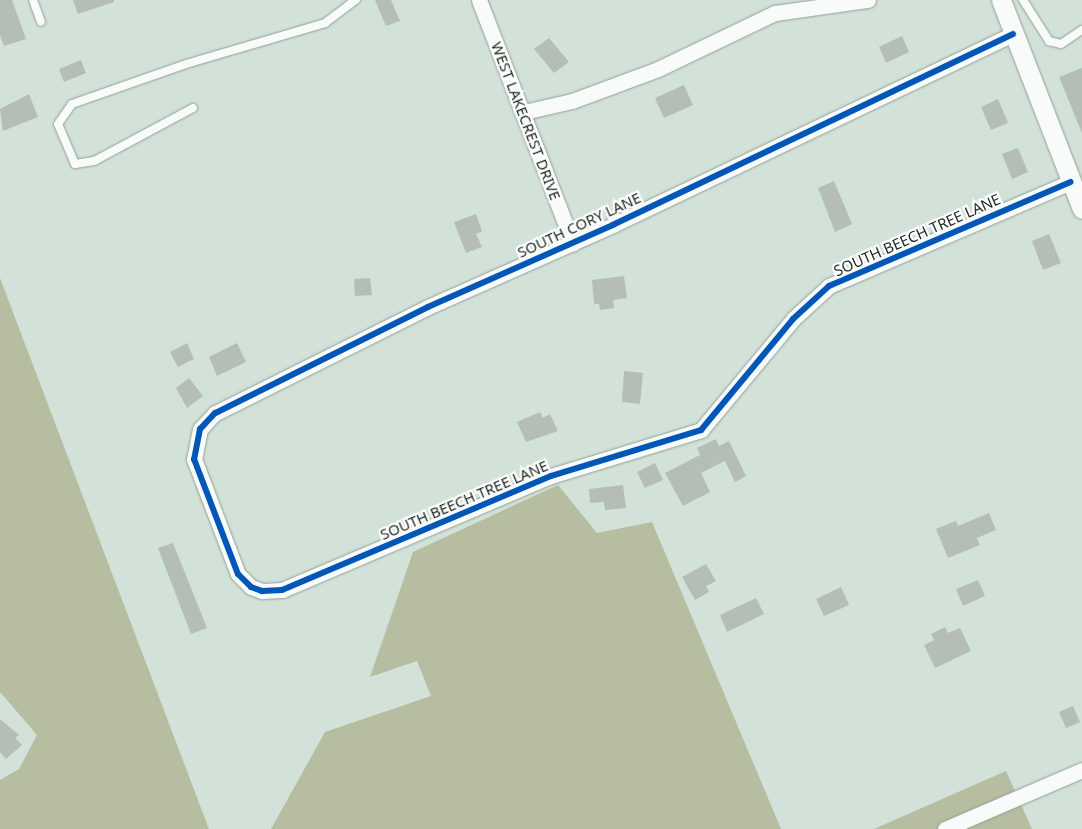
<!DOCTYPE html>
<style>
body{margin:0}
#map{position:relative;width:1082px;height:829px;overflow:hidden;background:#d2e2d8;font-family:"Noto Sans",sans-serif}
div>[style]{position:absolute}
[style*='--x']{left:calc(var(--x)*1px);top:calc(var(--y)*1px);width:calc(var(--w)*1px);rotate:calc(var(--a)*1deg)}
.forest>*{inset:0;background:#b6bda0}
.building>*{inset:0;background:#b4beb4}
.roads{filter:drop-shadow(0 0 1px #939f98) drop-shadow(0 0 1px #939f98)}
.service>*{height:8px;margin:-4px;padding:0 4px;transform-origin:4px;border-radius:4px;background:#f8fbf9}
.minor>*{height:15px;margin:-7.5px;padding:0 7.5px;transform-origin:7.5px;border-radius:7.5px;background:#f8fbf9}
.tertiary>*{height:19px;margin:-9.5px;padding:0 9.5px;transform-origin:9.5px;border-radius:9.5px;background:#f8fbf9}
.cycleway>*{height:6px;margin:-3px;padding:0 3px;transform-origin:3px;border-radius:3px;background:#0057b8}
span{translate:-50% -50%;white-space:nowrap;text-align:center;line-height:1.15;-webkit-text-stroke:4.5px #fff;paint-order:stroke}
.street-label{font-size:15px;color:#1d2922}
</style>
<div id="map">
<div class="forest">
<div style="clip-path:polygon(0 278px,209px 829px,0 829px,0 780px,19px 769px,37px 735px,0 692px)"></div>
<div style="clip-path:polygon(558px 485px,597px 533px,652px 522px,781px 829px,271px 829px,325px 732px,431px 696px,417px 661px,370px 677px,413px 552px)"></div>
<div style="clip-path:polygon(1006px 771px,1032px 829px,874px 829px)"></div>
</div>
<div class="building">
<div style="clip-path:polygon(0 0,12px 0,26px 39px,4px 46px,0 35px)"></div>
<div style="clip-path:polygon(73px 0,114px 0,114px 2px,78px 14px)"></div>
<div style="clip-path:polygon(375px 0,391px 0,400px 21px,386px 26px)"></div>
<div style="clip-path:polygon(902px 36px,909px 52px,886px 63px,879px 47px)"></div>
<div style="clip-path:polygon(549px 38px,569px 62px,554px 73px,534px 49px)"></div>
<div style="clip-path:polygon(81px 60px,86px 73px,64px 82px,59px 69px)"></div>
<div style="clip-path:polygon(1082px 68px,1082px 133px,1059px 77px)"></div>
<div style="clip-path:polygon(684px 85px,693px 105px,664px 118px,655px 98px)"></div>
<div style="clip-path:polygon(29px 94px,38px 117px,3px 131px,0 109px)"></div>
<div style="clip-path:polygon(998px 99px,1008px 123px,991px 130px,981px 107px)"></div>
<div style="clip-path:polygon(1018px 148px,1028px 172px,1012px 179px,1002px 154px)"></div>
<div style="clip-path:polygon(834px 181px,852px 224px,835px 232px,818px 188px)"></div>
<div style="clip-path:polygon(476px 214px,482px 231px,476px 234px,482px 247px,466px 253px,454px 222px)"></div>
<div style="clip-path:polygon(1049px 234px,1061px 263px,1043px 270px,1032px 241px)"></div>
<div style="clip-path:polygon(624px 276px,627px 298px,613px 300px,614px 308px,600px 310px,599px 304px,594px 304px,592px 280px)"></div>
<div style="clip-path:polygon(370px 278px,372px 295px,355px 296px,354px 279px)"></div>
<div style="clip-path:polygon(187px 343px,194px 359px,178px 367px,170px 352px)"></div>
<div style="clip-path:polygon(237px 343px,246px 362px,217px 376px,209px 357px)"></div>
<div style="clip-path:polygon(624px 371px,643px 373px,640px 404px,622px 402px)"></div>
<div style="clip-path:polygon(189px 378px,203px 396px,187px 408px,176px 388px)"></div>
<div style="clip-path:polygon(540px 412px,543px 418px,550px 414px,558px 431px,526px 442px,517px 422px)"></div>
<div style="clip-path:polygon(716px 439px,719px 446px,729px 441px,746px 476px,735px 482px,725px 461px,701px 473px,710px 492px,683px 506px,665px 473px,700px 455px,697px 448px)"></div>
<div style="clip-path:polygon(655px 463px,663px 480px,645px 488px,637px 472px)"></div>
<div style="clip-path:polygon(623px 485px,626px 508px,605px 510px,604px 502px,590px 503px,589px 489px)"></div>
<div style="clip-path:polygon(989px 513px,996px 530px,977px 538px,980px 545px,948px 558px,936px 529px,956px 521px,958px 526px)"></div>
<div style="clip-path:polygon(173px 543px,207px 628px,191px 634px,158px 548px)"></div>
<div style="clip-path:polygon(706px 564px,716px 581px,706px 586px,709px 592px,695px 600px,682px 577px)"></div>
<div style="clip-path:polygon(978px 580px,985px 596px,963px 606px,956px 589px)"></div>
<div style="clip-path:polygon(841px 587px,849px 605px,824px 616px,816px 599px)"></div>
<div style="clip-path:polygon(756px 598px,764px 614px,727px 632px,720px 615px)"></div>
<div style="clip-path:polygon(945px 627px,948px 633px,960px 628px,971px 651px,935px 668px,924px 645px,934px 640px,931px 634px)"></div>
<div style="clip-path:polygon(1073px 706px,1080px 722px,1066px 728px,1059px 712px)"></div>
<div style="clip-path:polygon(0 719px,19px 735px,15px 738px,22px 745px,6px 759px,0 752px)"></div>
</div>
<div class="roads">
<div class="service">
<div style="--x:33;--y:0;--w:23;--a:70"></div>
<div style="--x:1023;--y:0;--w:49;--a:57.6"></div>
<div style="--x:1049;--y:41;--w:12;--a:14"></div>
<div style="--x:1061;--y:44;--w:25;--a:-34"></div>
<div style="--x:193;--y:108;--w:112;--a:151.8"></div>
<div style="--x:94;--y:161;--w:19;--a:171"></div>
<div style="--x:75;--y:164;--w:43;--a:-113"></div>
<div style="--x:58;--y:124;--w:24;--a:-55"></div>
<div style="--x:72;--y:104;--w:121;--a:-19.3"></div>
<div style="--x:186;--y:64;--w:145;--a:-16.4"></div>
<div style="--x:325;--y:23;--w:39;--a:-37"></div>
</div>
<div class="minor">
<div style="--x:479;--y:0;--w:261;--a:68.9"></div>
<div style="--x:1013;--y:34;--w:443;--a:154.5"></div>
<div style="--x:613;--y:225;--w:202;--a:156.1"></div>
<div style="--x:428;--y:307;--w:238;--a:153.5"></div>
<div style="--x:215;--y:413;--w:22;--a:133"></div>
<div style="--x:200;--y:429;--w:31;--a:101"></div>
<div style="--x:194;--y:459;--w:123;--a:69.1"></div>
<div style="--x:238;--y:574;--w:18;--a:45"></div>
<div style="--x:251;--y:587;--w:12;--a:20"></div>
<div style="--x:262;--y:591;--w:20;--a:-3"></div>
<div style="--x:282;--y:590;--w:292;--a:-23"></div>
<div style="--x:551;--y:476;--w:157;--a:-17"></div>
<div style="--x:701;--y:430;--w:144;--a:-50.3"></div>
<div style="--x:793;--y:319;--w:49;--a:-42.5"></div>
<div style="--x:829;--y:286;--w:263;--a:-23.3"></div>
<div style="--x:524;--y:112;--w:49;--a:-12.9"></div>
<div style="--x:572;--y:101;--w:92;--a:-20.4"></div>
<div style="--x:658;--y:69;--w:130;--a:-25.6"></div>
<div style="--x:775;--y:13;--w:94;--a:-8"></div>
<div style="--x:945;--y:829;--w:149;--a:-23.3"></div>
</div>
<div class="tertiary">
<div style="--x:1001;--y:0;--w:224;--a:68.8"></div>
</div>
</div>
<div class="cycleway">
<div style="--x:1013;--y:34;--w:443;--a:154.5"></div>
<div style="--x:613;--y:225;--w:202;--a:156.1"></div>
<div style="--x:428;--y:307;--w:238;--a:153.5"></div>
<div style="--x:215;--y:413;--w:22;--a:133"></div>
<div style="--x:200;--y:429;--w:31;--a:101"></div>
<div style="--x:194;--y:459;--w:123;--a:69.1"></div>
<div style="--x:238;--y:574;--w:18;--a:45"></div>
<div style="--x:251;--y:587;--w:12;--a:20"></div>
<div style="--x:262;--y:591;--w:20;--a:-3"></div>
<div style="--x:282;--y:590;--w:292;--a:-23"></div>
<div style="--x:551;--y:476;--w:157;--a:-17"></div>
<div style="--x:701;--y:430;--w:144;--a:-50.3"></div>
<div style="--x:793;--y:319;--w:49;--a:-42.5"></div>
<div style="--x:829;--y:286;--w:263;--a:-23.3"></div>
</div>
<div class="street-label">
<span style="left:526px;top:121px;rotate:69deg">WEST LAKECREST DRIVE</span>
<span style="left:579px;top:225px;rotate:-25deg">SOUTH CORY LANE</span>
<span style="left:917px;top:235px;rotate:-24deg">SOUTH BEECH TREE LANE</span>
<span style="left:464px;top:500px;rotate:-23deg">SOUTH BEECH TREE LANE</span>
</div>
</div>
